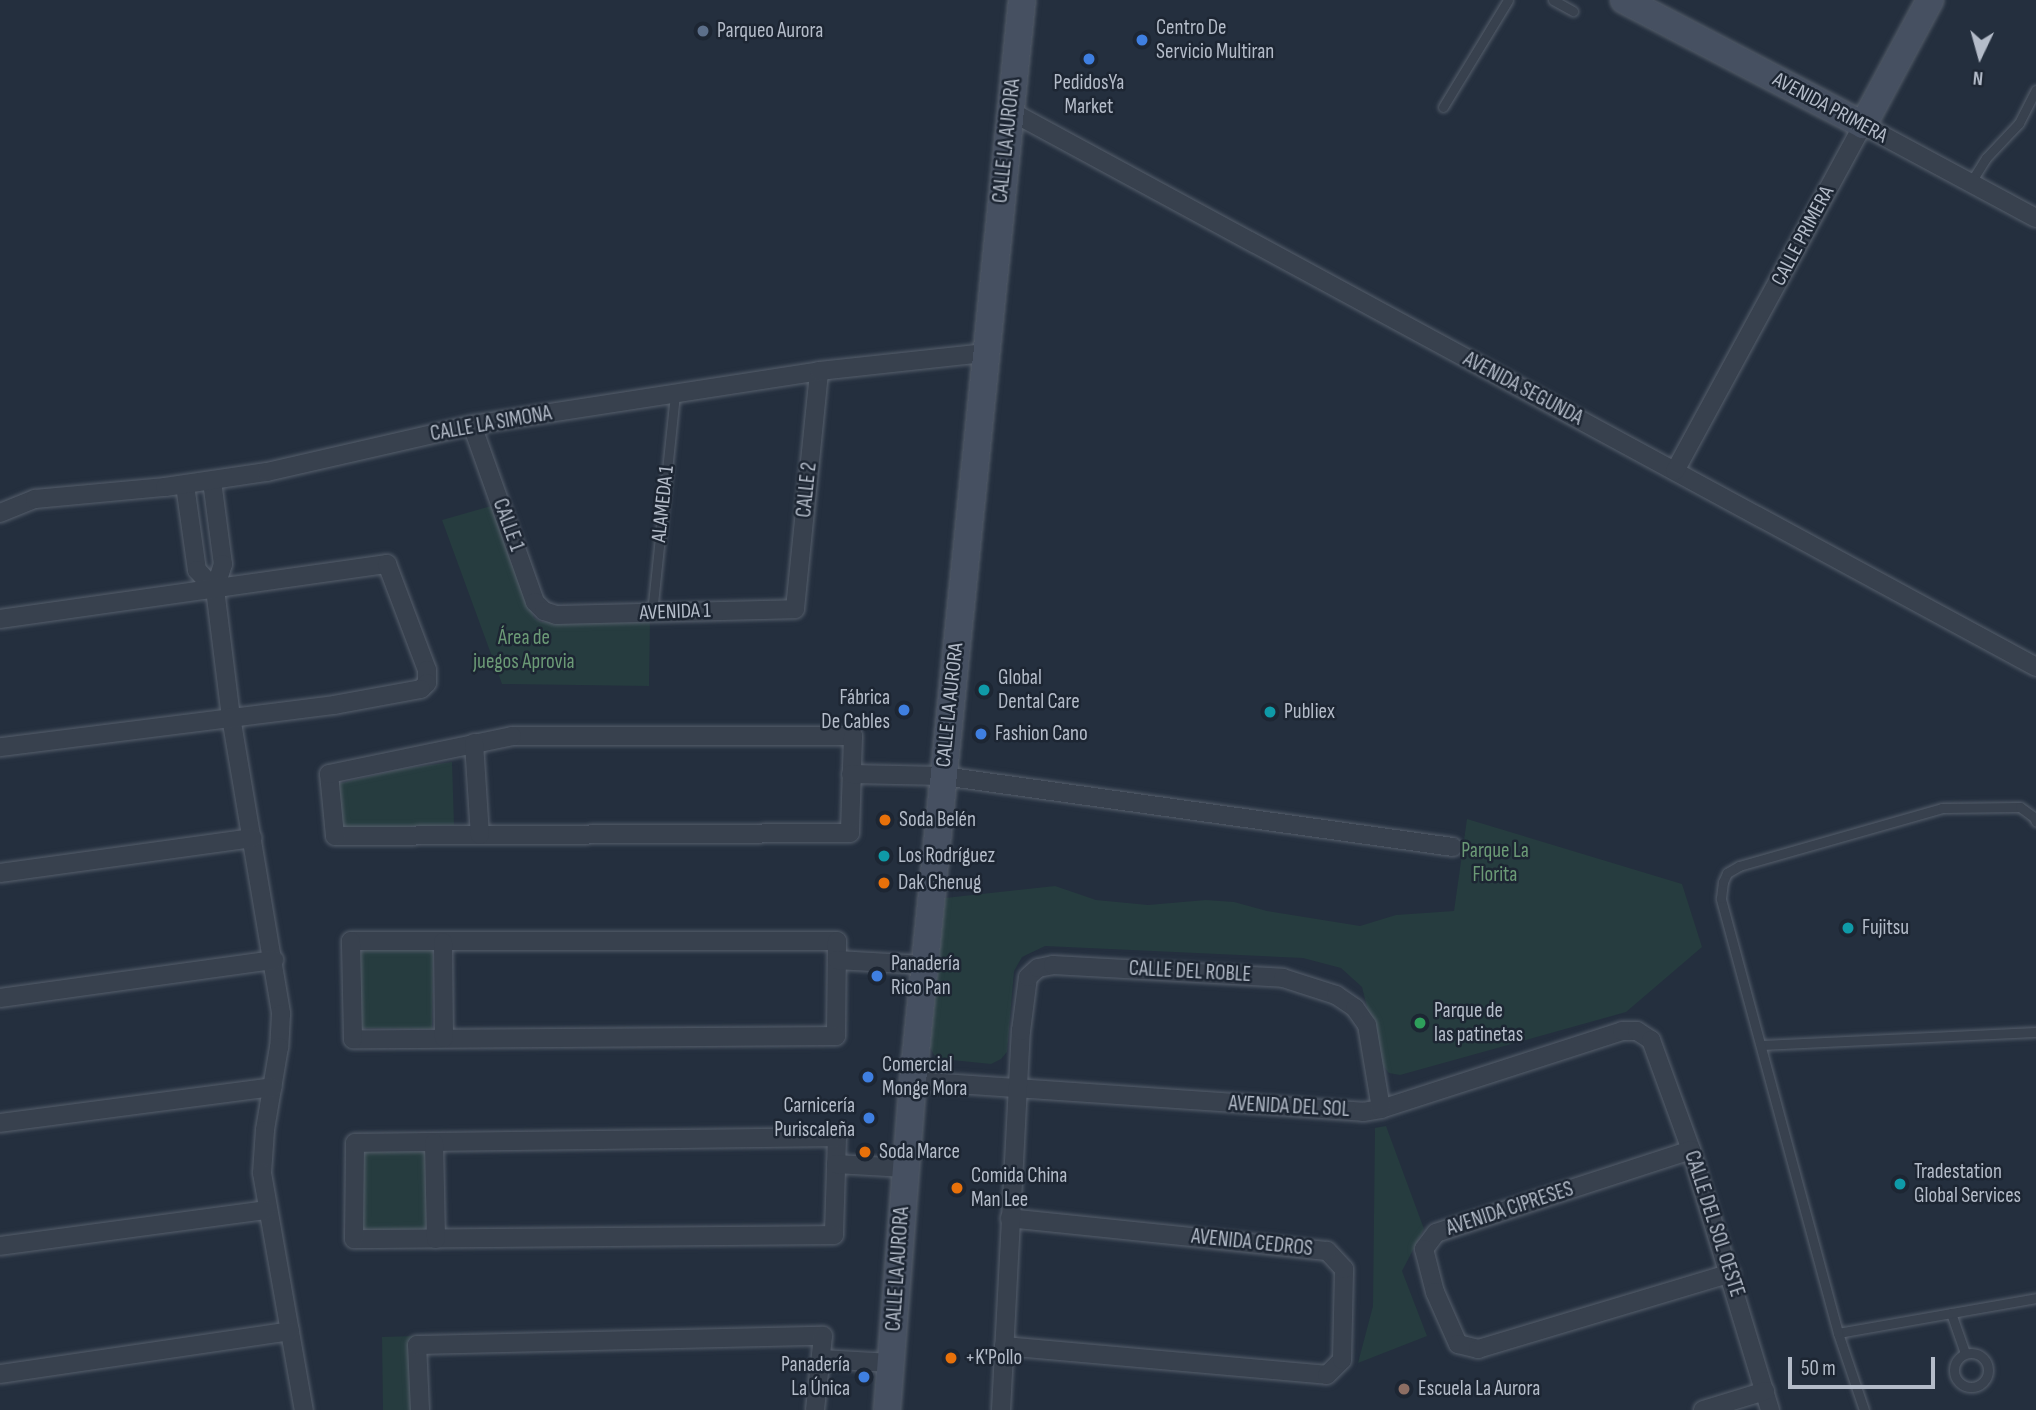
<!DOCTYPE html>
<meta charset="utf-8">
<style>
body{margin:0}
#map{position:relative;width:2036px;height:1410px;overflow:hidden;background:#242f3e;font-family:"Sofia Sans Condensed",sans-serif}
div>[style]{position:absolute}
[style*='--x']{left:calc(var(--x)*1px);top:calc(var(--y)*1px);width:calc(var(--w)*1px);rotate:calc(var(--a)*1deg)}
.green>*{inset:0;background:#263c3f}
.roads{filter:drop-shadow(0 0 2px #565f6c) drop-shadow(0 0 2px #565f6c)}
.lane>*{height:9px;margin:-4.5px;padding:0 4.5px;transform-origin:4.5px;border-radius:4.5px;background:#38414e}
.lane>.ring{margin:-4.5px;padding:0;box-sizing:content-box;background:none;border:9px solid #38414e;border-radius:50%}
.street>*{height:18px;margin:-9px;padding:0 9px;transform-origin:9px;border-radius:9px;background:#38414e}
.secondary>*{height:26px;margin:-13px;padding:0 13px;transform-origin:13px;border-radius:13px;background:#465061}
.dots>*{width:19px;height:19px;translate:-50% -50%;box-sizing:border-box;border:4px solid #1d2633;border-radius:50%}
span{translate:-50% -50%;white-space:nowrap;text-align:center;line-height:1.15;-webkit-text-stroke:5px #1d2633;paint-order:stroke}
.poi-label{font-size:21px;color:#b4bcc9}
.left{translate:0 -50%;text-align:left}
.right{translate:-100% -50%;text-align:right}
.street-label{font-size:21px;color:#b4bcc9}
.park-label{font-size:21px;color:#6b9a76}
.north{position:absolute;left:1945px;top:21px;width:70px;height:70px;-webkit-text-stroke:5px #1d2633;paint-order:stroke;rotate:185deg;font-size:19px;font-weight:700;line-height:28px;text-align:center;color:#b4bcc9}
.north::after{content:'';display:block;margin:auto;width:24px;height:32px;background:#b4bcc9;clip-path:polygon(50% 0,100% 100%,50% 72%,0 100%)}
.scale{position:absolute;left:1788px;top:1357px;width:147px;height:32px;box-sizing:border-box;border:4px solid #b4bcc9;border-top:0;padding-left:9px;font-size:21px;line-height:24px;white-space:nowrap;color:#b4bcc9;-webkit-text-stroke:5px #1d2633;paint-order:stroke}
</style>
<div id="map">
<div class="green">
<div style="clip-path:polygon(491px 506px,534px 618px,541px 622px,650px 620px,649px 686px,502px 684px,442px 520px)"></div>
<div style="clip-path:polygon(452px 762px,454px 825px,341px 829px,337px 784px,401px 769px)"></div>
<div style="clip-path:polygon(1467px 819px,1682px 884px,1702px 947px,1626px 1012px,1400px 1075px,1389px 1073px,1381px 1063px,1362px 987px,1341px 968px,1303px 958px,1045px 946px,1022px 957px,1014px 971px,1007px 1052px,1001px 1059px,991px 1064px,942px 1059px,934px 1055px,930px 1047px,945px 898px,1055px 886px,1096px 900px,1148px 905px,1206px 900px,1234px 902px,1267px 911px,1360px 926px,1396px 915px,1454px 911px)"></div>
<div style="clip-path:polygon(358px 949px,433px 950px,432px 1029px,357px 1028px)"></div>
<div style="clip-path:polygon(1386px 1126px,1424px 1229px,1402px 1271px,1427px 1336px,1358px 1363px,1373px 1306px,1375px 1128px)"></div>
<div style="clip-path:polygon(360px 1147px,428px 1148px,427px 1233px,359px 1233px)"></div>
<div style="clip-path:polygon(414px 1336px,416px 1410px,383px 1410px,382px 1337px)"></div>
</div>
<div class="roads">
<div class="lane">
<div style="--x:1553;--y:0;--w:23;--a:29"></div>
<div style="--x:1443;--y:107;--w:125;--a:-58.7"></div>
<div style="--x:1971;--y:182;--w:28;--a:-58"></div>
<div style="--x:1986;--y:158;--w:48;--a:-46.7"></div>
<div style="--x:2019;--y:123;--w:37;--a:-63"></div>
<div style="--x:652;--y:613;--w:219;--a:-84"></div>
<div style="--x:1761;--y:1045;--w:275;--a:-2.7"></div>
<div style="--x:1951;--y:1313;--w:42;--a:70.7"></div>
<div style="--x:1838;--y:1333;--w:201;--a:-10"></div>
<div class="ring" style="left:1954px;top:1353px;width:25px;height:25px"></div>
<div style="--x:1864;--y:1410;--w:81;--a:-108.7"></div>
<div style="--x:1838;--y:1333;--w:450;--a:-105.1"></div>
<div style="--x:1721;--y:898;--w:16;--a:-83"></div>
<div style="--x:1723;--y:882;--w:10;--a:-66"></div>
<div style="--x:1727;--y:873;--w:14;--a:-30"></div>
<div style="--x:1739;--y:866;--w:211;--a:-15.9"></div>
<div style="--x:1942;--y:808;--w:78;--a:-0.7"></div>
<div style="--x:2020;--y:807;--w:17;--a:36"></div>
<div style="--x:2034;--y:817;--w:5;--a:68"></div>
</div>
<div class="street">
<div style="--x:1010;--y:111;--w:1167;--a:28.45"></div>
<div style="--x:472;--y:425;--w:188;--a:70.4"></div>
<div style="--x:535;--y:602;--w:13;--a:45"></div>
<div style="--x:544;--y:611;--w:13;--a:18"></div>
<div style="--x:556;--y:615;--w:239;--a:-1.4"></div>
<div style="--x:795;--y:609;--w:239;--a:-84.2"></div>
<div style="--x:1675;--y:471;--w:394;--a:-61.5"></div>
<div style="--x:1863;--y:125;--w:196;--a:28.3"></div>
<div style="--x:212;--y:481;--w:84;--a:82.5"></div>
<div style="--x:223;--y:564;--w:26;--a:108"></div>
<div style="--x:215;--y:589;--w:129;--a:82.9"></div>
<div style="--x:231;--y:717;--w:301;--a:80.4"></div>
<div style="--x:281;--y:1014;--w:33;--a:93"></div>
<div style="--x:279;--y:1047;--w:84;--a:99.6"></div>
<div style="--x:265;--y:1130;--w:43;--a:94"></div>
<div style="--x:262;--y:1173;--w:241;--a:80"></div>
<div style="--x:185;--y:485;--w:86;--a:82"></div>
<div style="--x:197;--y:570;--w:26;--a:47"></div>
<div style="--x:0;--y:513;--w:38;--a:-22"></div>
<div style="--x:35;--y:499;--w:131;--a:-5.3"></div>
<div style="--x:165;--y:487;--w:103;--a:-8.4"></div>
<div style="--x:267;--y:472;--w:210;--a:-12.9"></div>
<div style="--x:472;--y:425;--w:351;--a:-8.8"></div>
<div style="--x:819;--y:371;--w:168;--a:-6.2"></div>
<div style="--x:0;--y:619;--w:391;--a:-8.1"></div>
<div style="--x:387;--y:564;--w:113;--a:69.3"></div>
<div style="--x:427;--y:670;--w:13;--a:90"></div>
<div style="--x:427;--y:683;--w:8;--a:135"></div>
<div style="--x:421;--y:689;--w:88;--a:169.6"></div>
<div style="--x:334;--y:705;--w:337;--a:172.8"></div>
<div style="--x:512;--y:736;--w:341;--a:0"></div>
<div style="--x:853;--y:736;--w:97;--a:91.8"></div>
<div style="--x:850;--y:833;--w:515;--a:179.67"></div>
<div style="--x:335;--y:836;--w:62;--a:-95.5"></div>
<div style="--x:329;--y:774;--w:187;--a:-11.7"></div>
<div style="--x:474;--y:743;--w:92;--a:86.3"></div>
<div style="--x:851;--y:774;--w:92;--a:1.2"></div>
<div style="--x:943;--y:776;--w:515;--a:7.93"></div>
<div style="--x:0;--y:873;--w:255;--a:-7.9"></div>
<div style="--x:351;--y:941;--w:486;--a:0"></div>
<div style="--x:837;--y:941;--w:95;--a:90.6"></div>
<div style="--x:836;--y:1036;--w:483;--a:179.6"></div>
<div style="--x:353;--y:1039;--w:98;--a:-91.2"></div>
<div style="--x:443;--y:942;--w:96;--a:89.4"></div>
<div style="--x:837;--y:960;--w:87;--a:3.3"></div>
<div style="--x:0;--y:998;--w:277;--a:-7.9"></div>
<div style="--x:913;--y:1081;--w:451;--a:3.9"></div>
<div style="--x:1363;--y:1112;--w:18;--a:-9"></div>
<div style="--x:1381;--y:1109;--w:253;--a:-17.9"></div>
<div style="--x:1622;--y:1031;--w:15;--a:0"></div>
<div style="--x:1637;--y:1031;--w:17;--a:33"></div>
<div style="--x:1651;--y:1040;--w:117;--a:70"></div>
<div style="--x:1691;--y:1150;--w:272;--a:73.1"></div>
<div style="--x:0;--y:1123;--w:275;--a:-7.5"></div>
<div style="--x:837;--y:1137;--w:98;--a:91.8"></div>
<div style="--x:834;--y:1235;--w:480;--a:179.5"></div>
<div style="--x:354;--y:1239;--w:96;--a:-89.4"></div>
<div style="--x:355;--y:1143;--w:482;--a:-0.7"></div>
<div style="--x:434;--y:1143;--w:96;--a:88.8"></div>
<div style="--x:1691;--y:1150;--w:268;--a:162"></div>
<div style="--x:1436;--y:1233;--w:20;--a:127"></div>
<div style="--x:1424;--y:1249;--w:44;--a:75.7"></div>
<div style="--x:1435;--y:1292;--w:57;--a:66.1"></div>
<div style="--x:1458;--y:1344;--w:21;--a:14"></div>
<div style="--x:1478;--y:1349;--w:264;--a:-16.7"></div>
<div style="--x:836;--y:1164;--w:69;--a:3.3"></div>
<div style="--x:0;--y:1246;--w:268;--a:-7.7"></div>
<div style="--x:1004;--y:1346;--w:324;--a:5.1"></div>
<div style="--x:1327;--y:1375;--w:21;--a:-45"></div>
<div style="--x:1342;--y:1360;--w:91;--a:-88.7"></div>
<div style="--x:1344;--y:1269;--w:25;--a:-133"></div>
<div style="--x:1327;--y:1251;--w:319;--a:-174.1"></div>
<div style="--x:821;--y:1359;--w:70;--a:3.3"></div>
<div style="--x:0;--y:1374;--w:293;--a:-8.4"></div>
<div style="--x:420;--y:1410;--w:65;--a:-92.6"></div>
<div style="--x:417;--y:1345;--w:406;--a:-1.3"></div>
<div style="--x:823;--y:1336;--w:74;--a:96.2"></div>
<div style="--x:1001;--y:1410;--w:380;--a:-87"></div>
<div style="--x:1021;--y:1031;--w:54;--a:-82.6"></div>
<div style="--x:1028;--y:977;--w:13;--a:-42"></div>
<div style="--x:1038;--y:968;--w:15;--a:-11"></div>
<div style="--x:1053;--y:965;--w:230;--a:3.2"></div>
<div style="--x:1283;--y:978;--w:56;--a:17.8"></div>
<div style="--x:1336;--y:995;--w:23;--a:34"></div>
<div style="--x:1355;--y:1008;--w:21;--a:55"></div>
<div style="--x:1367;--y:1025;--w:85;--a:80.5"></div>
<div style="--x:1703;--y:1410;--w:65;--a:-17"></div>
</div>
<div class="secondary">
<div style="--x:1624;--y:0;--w:270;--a:27.6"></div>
<div style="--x:1863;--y:125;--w:142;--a:-61.8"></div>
<div style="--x:887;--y:1410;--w:330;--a:-85.5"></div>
<div style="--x:913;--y:1081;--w:1086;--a:-84.24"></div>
</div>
</div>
<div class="dots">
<div style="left:703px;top:31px;background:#5c6f8a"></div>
<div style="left:1142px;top:40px;background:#3f7fe0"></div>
<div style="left:1089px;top:59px;background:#3f7fe0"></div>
<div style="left:984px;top:690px;background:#0f9aa8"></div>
<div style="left:904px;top:710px;background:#3f7fe0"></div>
<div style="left:1270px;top:712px;background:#0f9aa8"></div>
<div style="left:981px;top:734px;background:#3f7fe0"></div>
<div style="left:885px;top:820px;background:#e8710a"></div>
<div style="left:884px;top:856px;background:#0f9aa8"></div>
<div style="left:884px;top:883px;background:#e8710a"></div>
<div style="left:1848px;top:928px;background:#0f9aa8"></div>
<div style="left:877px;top:976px;background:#3f7fe0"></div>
<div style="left:1420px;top:1023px;background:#2e9e5b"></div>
<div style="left:868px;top:1077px;background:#3f7fe0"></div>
<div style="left:869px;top:1118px;background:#3f7fe0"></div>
<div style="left:865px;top:1152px;background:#e8710a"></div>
<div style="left:1900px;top:1184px;background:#0f9aa8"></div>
<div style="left:957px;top:1188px;background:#e8710a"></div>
<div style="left:951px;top:1358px;background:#e8710a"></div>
<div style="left:864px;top:1377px;background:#3f7fe0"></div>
<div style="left:1404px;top:1389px;background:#8d6e63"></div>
</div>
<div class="poi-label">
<span class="left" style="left:1156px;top:40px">Centro De<br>Servicio Multiran</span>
<span class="left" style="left:717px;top:31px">Parqueo Aurora</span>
<span style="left:1089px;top:95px">PedidosYa<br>Market</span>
<span class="left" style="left:998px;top:690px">Global<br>Dental Care</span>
<span class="right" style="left:890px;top:710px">Fábrica<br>De Cables</span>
<span class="left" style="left:1284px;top:712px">Publiex</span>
<span class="left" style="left:995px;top:734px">Fashion Cano</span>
<span class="left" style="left:899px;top:820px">Soda Belén</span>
<span class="left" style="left:898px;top:856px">Los Rodríguez</span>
<span class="left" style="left:898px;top:883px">Dak Chenug</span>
<span class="left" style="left:1862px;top:928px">Fujitsu</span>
<span class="left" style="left:891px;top:976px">Panadería<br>Rico Pan</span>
<span class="left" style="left:1434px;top:1023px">Parque de<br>las patinetas</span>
<span class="left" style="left:882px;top:1077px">Comercial<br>Monge Mora</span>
<span class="right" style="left:855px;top:1118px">Carnicería<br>Puriscaleña</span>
<span class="left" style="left:879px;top:1152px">Soda Marce</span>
<span class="left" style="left:1914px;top:1184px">Tradestation<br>Global Services</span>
<span class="left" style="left:971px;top:1188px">Comida China<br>Man Lee</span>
<span class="left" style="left:965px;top:1358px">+K'Pollo</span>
<span class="right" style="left:850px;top:1377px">Panadería<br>La Única</span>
<span class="left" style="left:1418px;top:1389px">Escuela La Aurora</span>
</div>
<div class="street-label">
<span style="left:1830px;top:108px;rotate:28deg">AVENIDA PRIMERA</span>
<span style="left:1007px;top:141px;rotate:-84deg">CALLE LA AURORA</span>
<span style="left:1803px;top:236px;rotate:-62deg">CALLE PRIMERA</span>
<span style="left:1523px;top:389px;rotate:28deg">AVENIDA SEGUNDA</span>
<span style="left:491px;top:424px;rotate:-10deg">CALLE LA SIMONA</span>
<span style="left:807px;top:490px;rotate:-84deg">CALLE 2</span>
<span style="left:663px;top:504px;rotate:-84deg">ALAMEDA 1</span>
<span style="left:508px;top:525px;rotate:70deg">CALLE 1</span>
<span style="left:675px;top:612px;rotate:-2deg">AVENIDA 1</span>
<span style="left:950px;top:705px;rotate:-84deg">CALLE LA AURORA</span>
<span style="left:1190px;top:972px;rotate:3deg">CALLE DEL ROBLE</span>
<span style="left:1289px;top:1107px;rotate:3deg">AVENIDA DEL SOL</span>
<span style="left:1510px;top:1209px;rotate:-18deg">AVENIDA CIPRESES</span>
<span style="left:1714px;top:1224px;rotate:72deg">CALLE DEL SOL OESTE</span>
<span style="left:1252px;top:1243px;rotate:6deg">AVENIDA CEDROS</span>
<span style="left:898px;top:1269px;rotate:-86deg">CALLE LA AURORA</span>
</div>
<div class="park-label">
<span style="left:524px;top:650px">Área de<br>juegos Aprovia</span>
<span style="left:1495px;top:863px">Parque La<br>Florita</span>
</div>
<div class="north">N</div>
<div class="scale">50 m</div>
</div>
